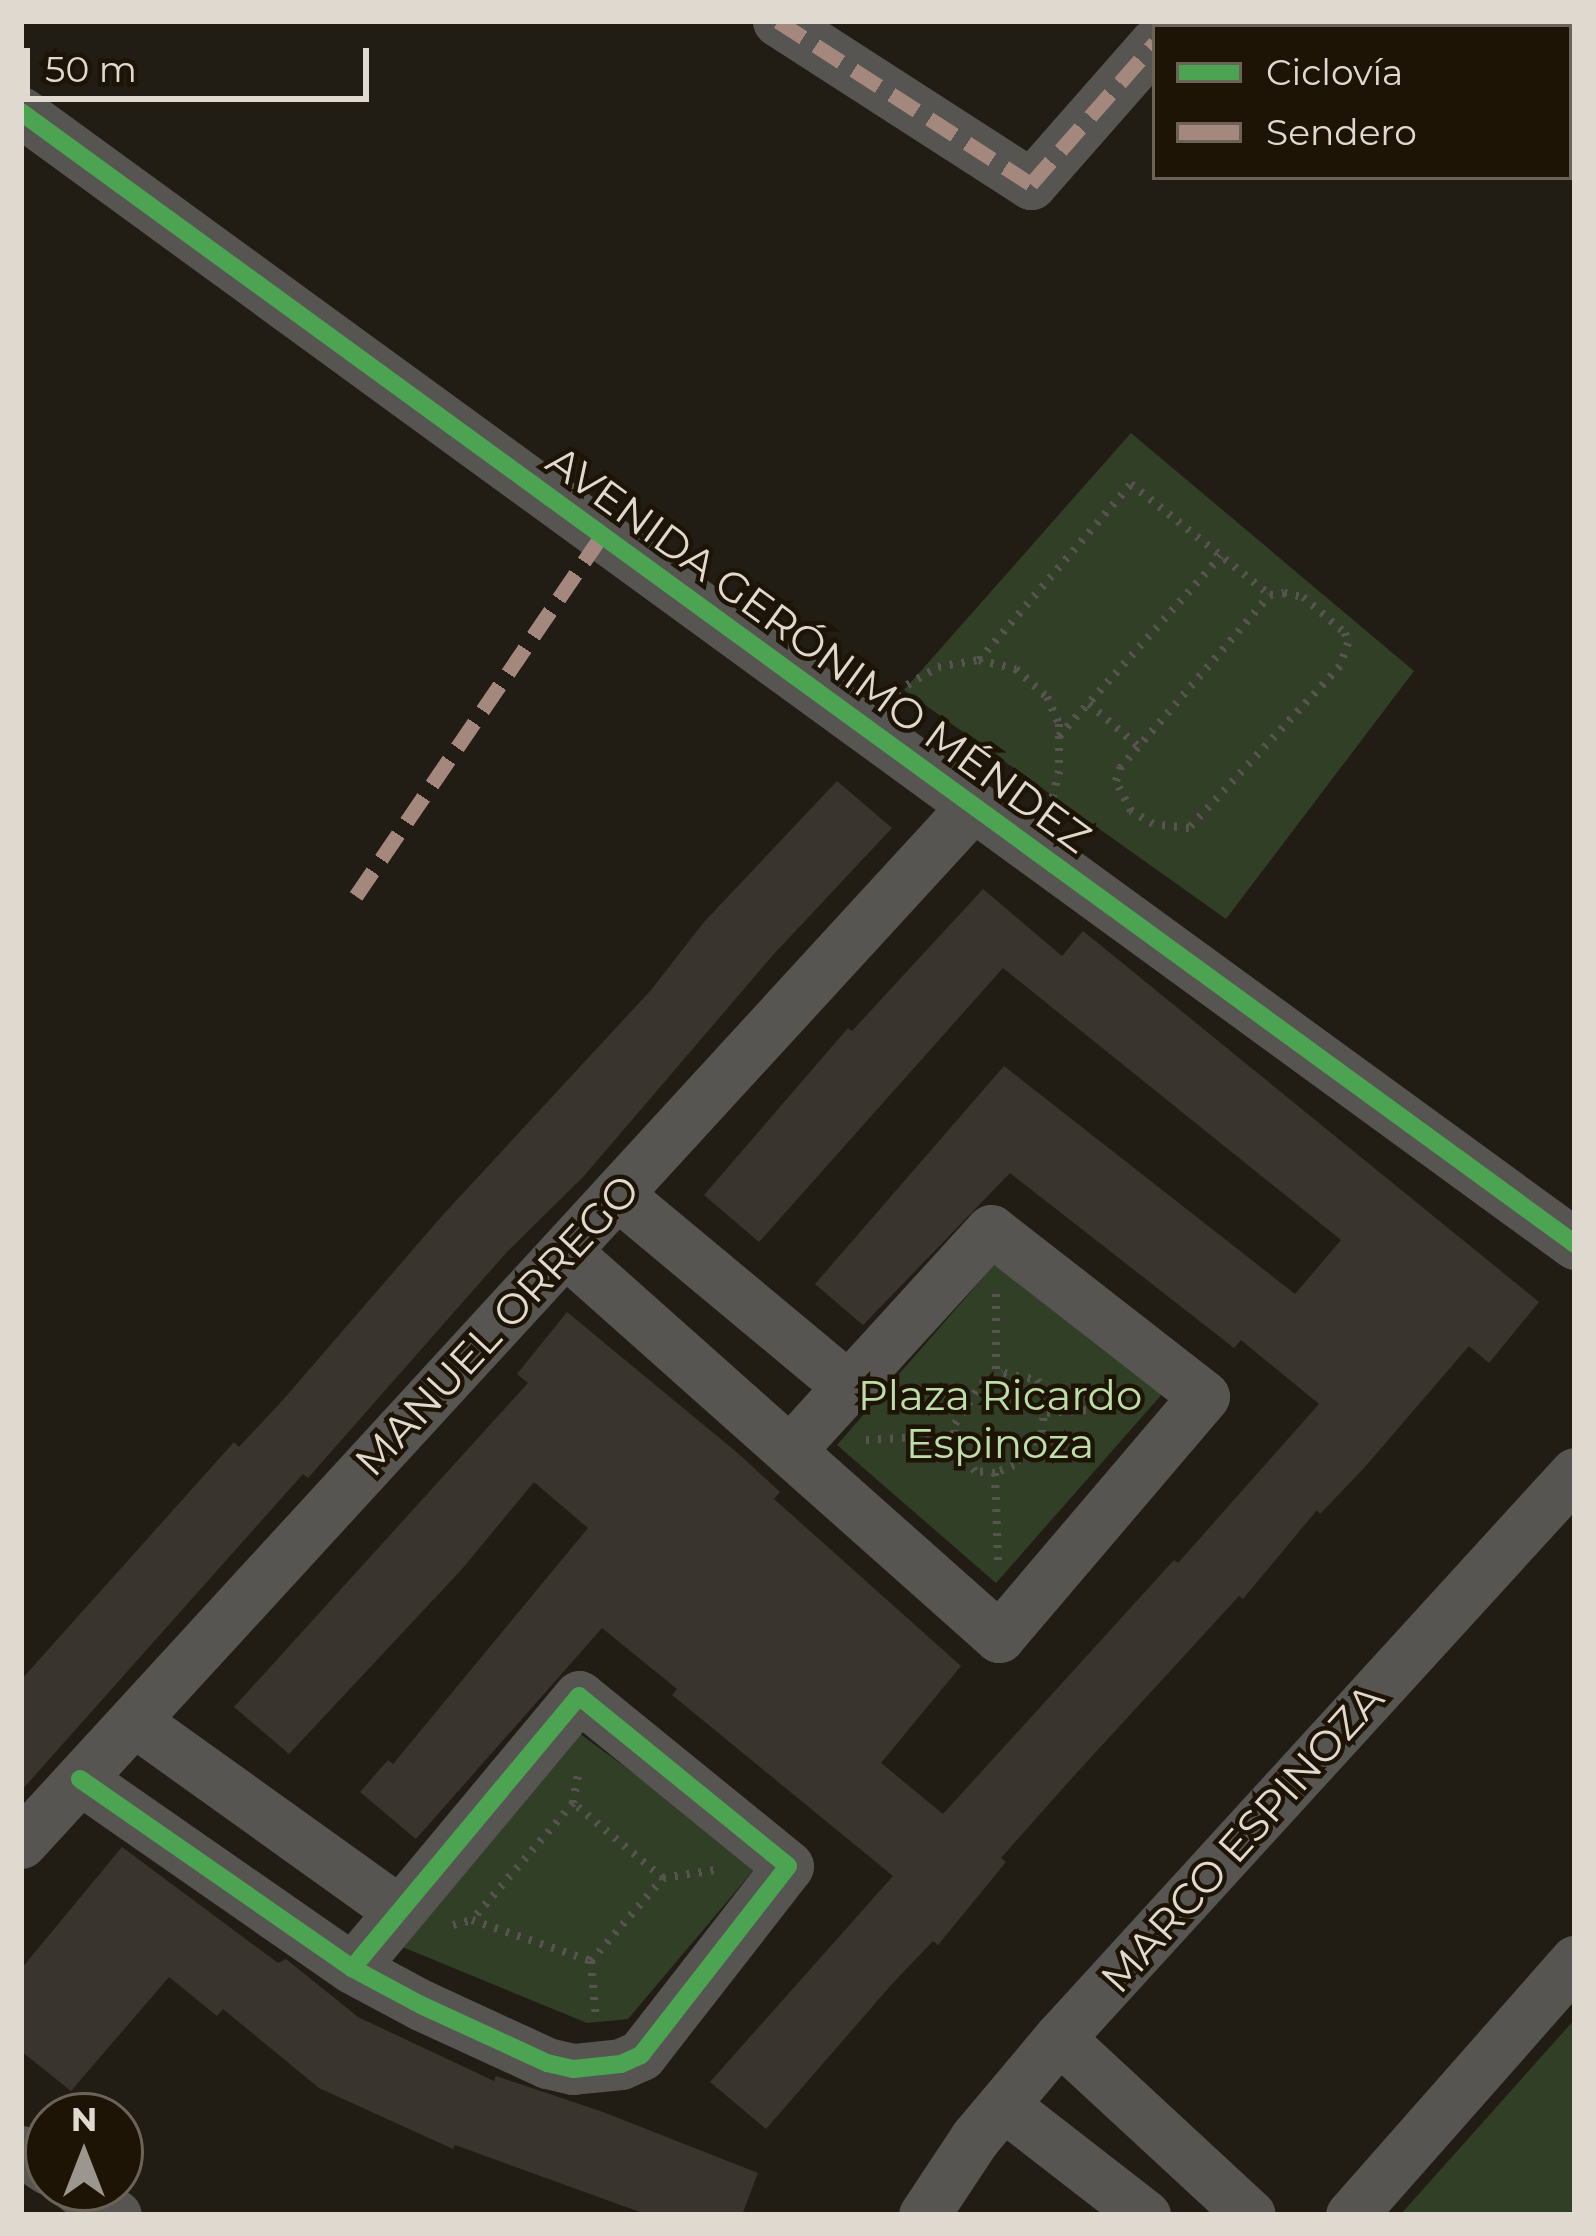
<!DOCTYPE html>
<meta charset="utf-8">
<style>
body{margin:0}
#map{position:relative;width:1596px;height:2236px;overflow:hidden;background:#211d14;font-family:Montserrat,sans-serif}
div>[style]{position:absolute}
[style*='--x']{left:calc(var(--x)*1px);top:calc(var(--y)*1px);width:calc(var(--w)*1px);rotate:calc(var(--a)*1deg)}
.green>*{inset:0;background:#313f27}
.building>*{inset:0;background:#39352e}
.path>*{height:8px;margin-top:-4px;transform-origin:0;background:repeating-linear-gradient(90deg,#575450 0 3px,transparent 0 12px)}
.minor>*{height:51px;margin:-25.5px;padding:0 25.5px;transform-origin:25.5px;border-radius:25.5px;background:#575551}
.quiet>*{height:15px;margin-top:-7.5px;transform-origin:0;background:repeating-linear-gradient(90deg,#a5887d 0 30px,transparent 0 45px)}
.cycleway>*{height:18px;margin:-9px;padding:0 9px;transform-origin:9px;border-radius:9px;background:#4ca352}
span{translate:-50% -50%;white-space:nowrap;text-align:center;line-height:1.15;-webkit-text-stroke:9px #1d1406;paint-order:stroke}
.street-label{font-size:42px;color:#dfd9d0}
.park-label{font-size:42px;color:#bddea7}
.frame{position:absolute;inset:0;border:24px solid #dfd9d0;pointer-events:none}
.legend{position:absolute;left:1152px;top:24px;width:420px;height:156px;box-sizing:border-box;background:#1d1406;border:3px solid #6b6357;margin:0;padding:15px 21px;list-style:none;font-size:36px;color:#dfd9d0}
.legend li{display:flex;align-items:center;gap:24px;height:60px}
.legend b{width:60px;border:3px solid #6b6357}
.north{position:absolute;left:24px;top:2092px;width:120px;height:120px;box-sizing:border-box;background:#1d1406;border:3px solid #6b6357;border-radius:50%;rotate:0deg;font-size:33px;font-weight:700;line-height:48px;text-align:center;color:#dfd9d0}
.north::after{content:'';display:block;margin:auto;width:42px;height:54px;background:#9c978e;clip-path:polygon(50% 0,100% 100%,50% 72%,0 100%)}
.scale{position:absolute;left:24px;top:48px;width:345px;height:54px;box-sizing:border-box;border:6px solid #dfd9d0;border-top:0;padding-left:15px;font-size:36px;line-height:42px;white-space:nowrap;color:#dfd9d0;-webkit-text-stroke:9px #1d1406;paint-order:stroke}
</style>
<div id="map">
<div class="green">
<div style="clip-path:polygon(1131px 433px,1414px 671px,1226px 919px,904px 690px)"></div>
<div style="clip-path:polygon(1003px 1255px,1163px 1393px,996px 1583px,837px 1445px)"></div>
<div style="clip-path:polygon(579px 1733px,758px 1865px,628px 2019px,587px 2023px,400px 1946px)"></div>
<div style="clip-path:polygon(1575px 2019px,1575px 2215px,1400px 2215px)"></div>
</div>
<div class="building">
<div style="clip-path:polygon(837px 781px,892px 828px,773px 955px,584px 1176px,506px 1253px,308px 1478px,303px 1474px,21px 1791px,21px 1680px,234px 1442px,239px 1447px,282px 1401px,441px 1217px,651px 990px,704px 922px)"></div>
<div style="clip-path:polygon(983px 889px,1062px 956px,1083px 931px,1539px 1302px,1489px 1363px,1469px 1346px,1364px 1468px,1320px 1514px,1317px 1510px,1243px 1599px,1239px 1596px,1071px 1779px,1001px 1858px,1006px 1862px,938px 1945px,933px 1941px,892px 1984px,766px 2129px,710px 2082px,893px 1876px,672px 1695px,677px 1689px,602px 1628px,416px 1839px,360px 1792px,388px 1760px,393px 1764px,588px 1528px,534px 1482px,462px 1569px,289px 1754px,234px 1707px,528px 1383px,517px 1374px,567px 1312px,740px 1455px,780px 1492px,774px 1499px,961px 1666px,881px 1763px,943px 1814px,1174px 1560px,1178px 1563px,1319px 1404px,1241px 1340px,1234px 1348px,1010px 1173px,863px 1325px,815px 1284px,1004px 1066px,1295px 1294px,1341px 1240px,1003px 968px,759px 1242px,704px 1195px,848px 1028px,852px 1031px)"></div>
<div style="clip-path:polygon(122px 1847px,278px 1963px,286px 1959px,358px 2017px,494px 2081px,496px 2076px,603px 2112px,758px 2173px,742px 2215px,648px 2215px,455px 2145px,453px 2149px,319px 2088px,223px 2009px,217px 2016px,169px 1977px,71px 2091px,21px 2051px,21px 1969px)"></div>
</div>
<div class="path">
<div style="--x:1284;--y:593;--w:19;--a:12"></div>
<div style="--x:1303;--y:597;--w:55;--a:40.6"></div>
<div style="--x:1345;--y:633;--w:10;--a:73"></div>
<div style="--x:1348;--y:643;--w:24;--a:109"></div>
<div style="--x:1340;--y:666;--w:221;--a:133"></div>
<div style="--x:1189;--y:828;--w:36;--a:-174"></div>
<div style="--x:1153;--y:824;--w:26;--a:-149"></div>
<div style="--x:1131;--y:811;--w:34;--a:-117"></div>
<div style="--x:1116;--y:781;--w:14;--a:-73"></div>
<div style="--x:1120;--y:768;--w:229;--a:-49.1"></div>
<div style="--x:1270;--y:595;--w:14;--a:-8"></div>
<div style="--x:979;--y:660;--w:233;--a:-49.2"></div>
<div style="--x:1131;--y:484;--w:178;--a:38.6"></div>
<div style="--x:897;--y:691;--w:48;--a:-30.3"></div>
<div style="--x:938;--y:667;--w:42;--a:-9.7"></div>
<div style="--x:979;--y:660;--w:38;--a:14"></div>
<div style="--x:1016;--y:669;--w:42;--a:42.1"></div>
<div style="--x:1047;--y:697;--w:30;--a:66"></div>
<div style="--x:1059;--y:724;--w:47;--a:90"></div>
<div style="--x:1059;--y:771;--w:33;--a:104"></div>
<div style="--x:1089;--y:704;--w:66;--a:40.7"></div>
<div style="--x:1059;--y:736;--w:242;--a:-48"></div>
<div style="--x:996;--y:1294;--w:83;--a:90"></div>
<div style="--x:1004;--y:1373;--w:34;--a:12"></div>
<div style="--x:1037;--y:1380;--w:17;--a:57"></div>
<div style="--x:1046;--y:1394;--w:38;--a:96"></div>
<div style="--x:1042;--y:1432;--w:43;--a:130.3"></div>
<div style="--x:1014;--y:1465;--w:21;--a:157"></div>
<div style="--x:995;--y:1473;--w:20;--a:-174"></div>
<div style="--x:975;--y:1471;--w:34;--a:-130"></div>
<div style="--x:953;--y:1445;--w:21;--a:-85"></div>
<div style="--x:955;--y:1424;--w:48;--a:-57"></div>
<div style="--x:981;--y:1384;--w:25;--a:-26"></div>
<div style="--x:1047;--y:1413;--w:83;--a:-4.1"></div>
<div style="--x:866;--y:1440;--w:88;--a:-3.3"></div>
<div style="--x:995;--y:1473;--w:88;--a:88"></div>
<div style="--x:573;--y:1803;--w:28;--a:-80"></div>
<div style="--x:663;--y:1878;--w:53;--a:-8.7"></div>
<div style="--x:453;--y:1925;--w:20;--a:-15"></div>
<div style="--x:472;--y:1920;--w:126;--a:19"></div>
<div style="--x:591;--y:1961;--w:110;--a:-49.1"></div>
<div style="--x:663;--y:1878;--w:117;--a:-140.2"></div>
<div style="--x:573;--y:1803;--w:155;--a:130.8"></div>
<div style="--x:591;--y:1961;--w:58;--a:85.1"></div>
</div>
<div class="minor">
<div style="--x:778;--y:21;--w:301;--a:32.8"></div>
<div style="--x:1031;--y:184;--w:188;--a:-48.7"></div>
<div style="--x:21;--y:112;--w:1923;--a:36.07"></div>
<div style="--x:617;--y:1194;--w:302;--a:39.8"></div>
<div style="--x:565;--y:1251;--w:581;--a:41.65"></div>
<div style="--x:999;--y:1637;--w:316;--a:-49.6"></div>
<div style="--x:1204;--y:1396;--w:270;--a:-142.1"></div>
<div style="--x:991;--y:1230;--w:297;--a:132.4"></div>
<div style="--x:134;--y:1721;--w:325;--a:35.6"></div>
<div style="--x:80;--y:1779;--w:331;--a:34.8"></div>
<div style="--x:352;--y:1968;--w:78;--a:28.2"></div>
<div style="--x:421;--y:2005;--w:139;--a:24.7"></div>
<div style="--x:547;--y:2063;--w:27;--a:13"></div>
<div style="--x:573;--y:2069;--w:48;--a:-5.9"></div>
<div style="--x:621;--y:2064;--w:22;--a:-24"></div>
<div style="--x:641;--y:2055;--w:239;--a:-52.1"></div>
<div style="--x:788;--y:1866;--w:269;--a:-140.9"></div>
<div style="--x:579;--y:1696;--w:354;--a:129.8"></div>
<div style="--x:21;--y:1843;--w:1408;--a:-47.45"></div>
<div style="--x:1059;--y:2038;--w:260;--a:42.8"></div>
<div style="--x:1003;--y:2105;--w:180;--a:37.8"></div>
<div style="--x:21;--y:2151;--w:32;--a:34"></div>
<div style="--x:76;--y:2188;--w:48;--a:34"></div>
<div style="--x:924;--y:2215;--w:92;--a:-56.5"></div>
<div style="--x:975;--y:2138;--w:131;--a:-50"></div>
<div style="--x:1059;--y:2038;--w:765;--a:-47.6"></div>
<div style="--x:1351;--y:2215;--w:339;--a:-48.6"></div>
</div>
<div class="quiet">
<div style="--x:778;--y:21;--w:301;--a:32.8"></div>
<div style="--x:1031;--y:184;--w:188;--a:-48.7"></div>
<div style="--x:1169;--y:27;--w:8;--a:-45"></div>
<div style="--x:356;--y:896;--w:436;--a:-55.7"></div>
</div>
<div class="cycleway">
<div style="--x:21;--y:112;--w:1923;--a:36.07"></div>
<div style="--x:80;--y:1779;--w:331;--a:34.8"></div>
<div style="--x:352;--y:1968;--w:78;--a:28.2"></div>
<div style="--x:421;--y:2005;--w:139;--a:24.7"></div>
<div style="--x:547;--y:2063;--w:27;--a:13"></div>
<div style="--x:573;--y:2069;--w:48;--a:-5.9"></div>
<div style="--x:621;--y:2064;--w:22;--a:-24"></div>
<div style="--x:641;--y:2055;--w:239;--a:-52.1"></div>
<div style="--x:788;--y:1866;--w:269;--a:-140.9"></div>
<div style="--x:579;--y:1696;--w:354;--a:129.8"></div>
</div>
<div class="street-label">
<span style="left:819px;top:649px;rotate:36deg">AVENIDA GERÓNIMO MÉNDEZ</span>
<span style="left:497px;top:1325px;rotate:-47deg">MANUEL ORREGO</span>
<span style="left:1242px;top:1838px;rotate:-48deg">MARCO ESPINOZA</span>
</div>
<div class="park-label">
<span style="left:1000px;top:1419px">Plaza Ricardo<br>Espinoza</span>
</div>
<div class="frame"></div>
<ul class="legend">
<li><b style="height:15px;background:#4ca352"></b>Ciclovía</li>
<li><b style="height:15px;background:#a5887d"></b>Sendero</li>
</ul>
<div class="north">N</div>
<div class="scale">50 m</div>
</div>
